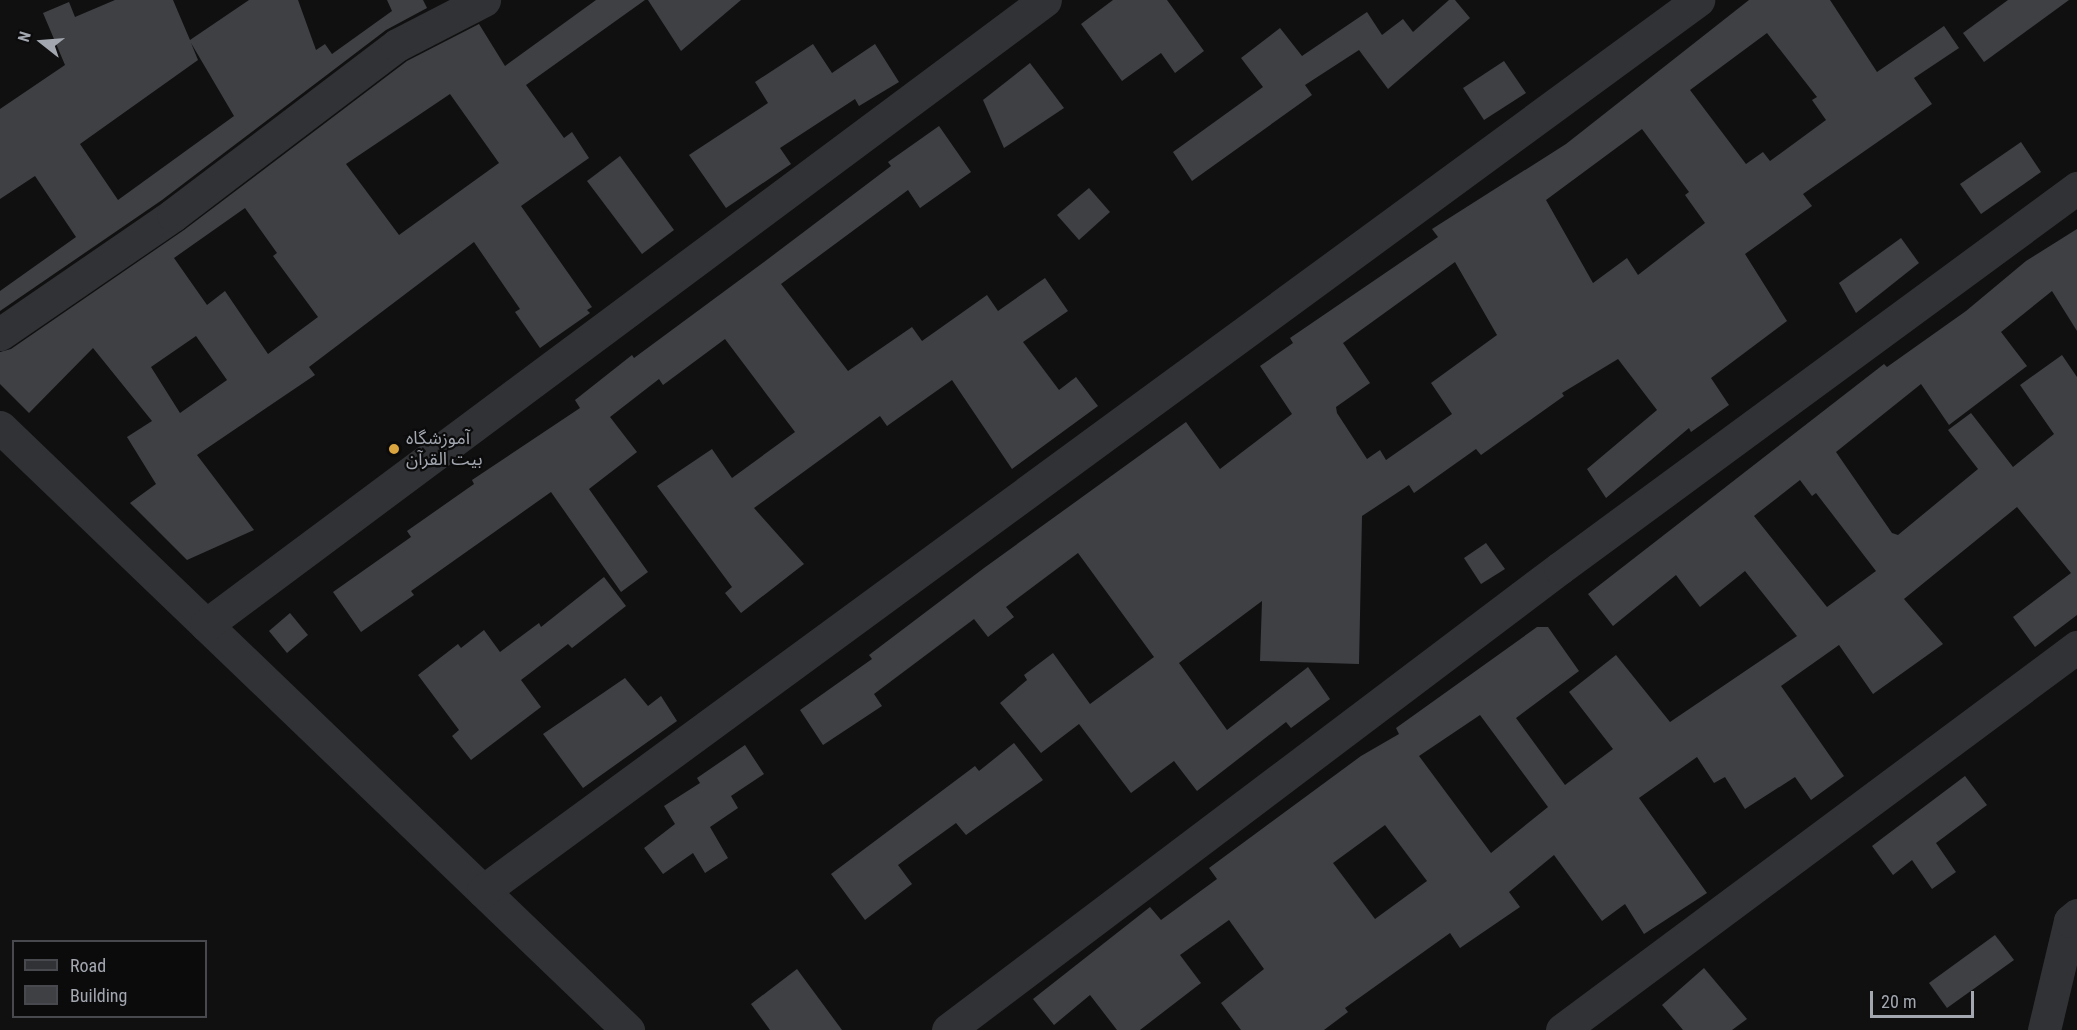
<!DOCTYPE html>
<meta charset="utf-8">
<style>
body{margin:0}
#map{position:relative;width:2077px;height:1030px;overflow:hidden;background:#101011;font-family:"Roboto Condensed","Noto Sans Arabic",sans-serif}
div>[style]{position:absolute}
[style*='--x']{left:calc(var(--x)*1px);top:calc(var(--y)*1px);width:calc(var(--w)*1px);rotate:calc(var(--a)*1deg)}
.building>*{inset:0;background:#3f4044}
.minor>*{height:33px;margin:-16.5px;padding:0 16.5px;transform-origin:16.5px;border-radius:16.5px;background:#313235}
.dots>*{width:16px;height:16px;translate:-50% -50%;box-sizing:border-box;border:3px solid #0b0b0c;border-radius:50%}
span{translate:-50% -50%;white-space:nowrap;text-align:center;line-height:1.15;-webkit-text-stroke:4.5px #0b0b0c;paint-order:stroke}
.poi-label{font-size:18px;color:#a3a7b0}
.left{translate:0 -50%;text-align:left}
.legend{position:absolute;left:12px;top:940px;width:195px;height:78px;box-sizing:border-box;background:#0b0b0c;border:2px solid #48494e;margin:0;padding:8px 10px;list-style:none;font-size:18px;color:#a3a7b0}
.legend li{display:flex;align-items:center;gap:12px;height:30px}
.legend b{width:30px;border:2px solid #48494e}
.north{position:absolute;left:12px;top:12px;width:60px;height:60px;-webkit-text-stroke:4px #0b0b0c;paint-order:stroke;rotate:287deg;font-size:16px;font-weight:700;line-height:24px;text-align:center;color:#a3a7b0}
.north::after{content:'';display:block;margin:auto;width:21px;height:27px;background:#a3a7b0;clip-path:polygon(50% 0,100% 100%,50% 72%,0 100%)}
.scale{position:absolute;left:1870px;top:991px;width:104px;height:27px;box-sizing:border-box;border:3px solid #a3a7b0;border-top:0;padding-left:8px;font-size:18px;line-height:21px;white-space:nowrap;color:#a3a7b0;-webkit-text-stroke:4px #0b0b0c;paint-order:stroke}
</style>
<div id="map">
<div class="building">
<div style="clip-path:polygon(evenodd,115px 0,173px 0,190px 40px,249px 0,298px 0,316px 50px,325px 44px,332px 54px,392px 11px,387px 0,423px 0,427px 8px,386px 30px,162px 200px,0 311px,0 291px,76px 237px,35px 176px,0 199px,0 109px,65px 65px,43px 13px,69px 2px,75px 17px,115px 0,191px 43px,234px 116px,118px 200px,80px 144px,198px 60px,191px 43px)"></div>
<div style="clip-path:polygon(evenodd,596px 0,645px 0,526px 85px,564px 138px,572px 132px,589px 158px,521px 206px,592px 307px,587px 310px,590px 313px,540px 348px,515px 312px,520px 309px,474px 242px,309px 367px,315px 375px,197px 455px,254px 530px,187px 560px,130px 503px,156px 484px,127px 437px,152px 421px,93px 348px,29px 413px,0 384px,0 352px,11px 349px,184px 230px,407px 61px,479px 24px,505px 66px,596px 0,450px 94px,499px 163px,399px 235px,346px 164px,450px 94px,596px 0,245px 208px,277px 253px,273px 256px,318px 317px,268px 354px,225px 291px,207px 305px,174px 258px,245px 208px,596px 0,196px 336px,227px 380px,180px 413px,151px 367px,196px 336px)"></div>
<div style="clip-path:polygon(648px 0,741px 0,681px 51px)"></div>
<div style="clip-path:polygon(1113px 0,1167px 0,1204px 51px,1175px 73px,1161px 53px,1122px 81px,1081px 24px)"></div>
<div style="clip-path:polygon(1449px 0,1455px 0,1470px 18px,1388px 89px,1359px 50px,1305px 85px,1312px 95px,1192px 181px,1173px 152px,1263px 87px,1241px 58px,1280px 28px,1302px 56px,1367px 12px,1382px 35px,1403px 19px,1413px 32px)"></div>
<div style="clip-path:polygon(evenodd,1749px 0,1830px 0,1877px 72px,1944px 26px,1959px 48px,1914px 78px,1932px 104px,1803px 194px,1812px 206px,1745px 254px,1787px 321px,1711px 378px,1729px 405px,1691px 432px,1689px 428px,1606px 498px,1587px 469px,1657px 410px,1618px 359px,1562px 393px,1564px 396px,1481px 455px,1476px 449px,1414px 493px,1409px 485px,1362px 516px,1359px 664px,1260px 661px,1262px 601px,1179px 663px,1227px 730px,1308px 667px,1330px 699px,1291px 728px,1286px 722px,1197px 791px,1174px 761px,1131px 793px,1079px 724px,1041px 753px,1000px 703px,1027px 680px,1024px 675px,1053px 653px,1090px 704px,1154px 657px,1078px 553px,1006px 607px,1014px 617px,988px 637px,974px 619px,874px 694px,882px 706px,823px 745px,800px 710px,872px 659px,869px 655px,984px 568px,1186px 422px,1220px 469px,1292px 414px,1260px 366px,1293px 343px,1290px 338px,1438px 237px,1432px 229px,1566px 144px,1749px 0,1767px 33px,1817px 97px,1812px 100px,1826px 120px,1770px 161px,1763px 152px,1746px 164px,1690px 90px,1767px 33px,1749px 0,1642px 129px,1689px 192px,1685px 195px,1705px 223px,1638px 275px,1627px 258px,1593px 283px,1546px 200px,1642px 129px,1749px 0,1455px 262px,1497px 335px,1431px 383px,1452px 414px,1386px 460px,1380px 450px,1367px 459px,1337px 413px,1336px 407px,1370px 383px,1343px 343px,1455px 262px)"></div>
<div style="clip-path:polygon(2008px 0,2069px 0,1984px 62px,1963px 33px)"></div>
<div style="clip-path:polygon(813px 44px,832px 73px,875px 44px,899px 82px,859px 106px,855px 99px,780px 148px,791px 164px,726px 208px,689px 155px,768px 103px,755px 82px)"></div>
<div style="clip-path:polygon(1504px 61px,1526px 93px,1484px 120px,1463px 88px)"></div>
<div style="clip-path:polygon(1030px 63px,1064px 108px,1004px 148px,983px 100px)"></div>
<div style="clip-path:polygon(939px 126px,971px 172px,920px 208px,908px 190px,781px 284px,848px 371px,912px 327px,922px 341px,987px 295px,998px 311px,1045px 278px,1068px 311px,1023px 342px,1059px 390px,1076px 377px,1098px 406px,1012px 469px,952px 380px,887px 426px,880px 416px,754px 508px,804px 564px,741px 613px,725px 593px,732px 587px,657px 486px,712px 449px,732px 478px,795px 432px,725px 339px,663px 385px,659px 379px,610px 417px,637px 452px,589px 489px,648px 572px,621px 592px,551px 492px,411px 591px,414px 595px,361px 632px,333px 592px,411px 537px,407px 531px,474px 484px,472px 480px,580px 408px,575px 400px,632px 355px,634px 358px,768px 259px,891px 166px,888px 162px)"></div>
<div style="clip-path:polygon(2021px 142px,2041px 172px,1981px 214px,1960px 184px)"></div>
<div style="clip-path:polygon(620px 156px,674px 230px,642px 254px,587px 181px)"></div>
<div style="clip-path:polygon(1089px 188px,1110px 212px,1079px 240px,1057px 215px)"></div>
<div style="clip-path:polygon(evenodd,2077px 229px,2077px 331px,2052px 291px,2001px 332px,2027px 366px,1949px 425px,1921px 384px,1836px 452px,1892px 533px,1898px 535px,1978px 469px,1948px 430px,1971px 413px,2013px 467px,2054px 434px,2020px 385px,2062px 355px,2077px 377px,2077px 615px,2035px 647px,2013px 617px,2071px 573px,2017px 507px,1904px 599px,1943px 644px,1873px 694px,1839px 645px,1781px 686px,1844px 776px,1811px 800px,1795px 777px,1745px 809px,1725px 777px,1714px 783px,1697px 757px,1639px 798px,1707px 893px,1644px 934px,1625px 904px,1602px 921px,1554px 855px,1509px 892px,1520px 907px,1460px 948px,1450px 933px,1345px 1008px,1348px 1012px,1324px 1030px,1241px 1030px,1221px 1003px,1264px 969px,1229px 920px,1180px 955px,1201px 983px,1140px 1030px,1117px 1030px,1090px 995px,1054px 1025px,1033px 999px,1150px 907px,1161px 920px,1217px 879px,1209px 868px,1361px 756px,1399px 734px,1396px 728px,1537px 627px,1548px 627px,1579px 671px,1516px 718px,1565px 785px,1613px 749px,1569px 692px,1616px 655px,1670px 722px,1797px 636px,1745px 571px,1700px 607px,1676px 575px,1613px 626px,1588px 594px,1884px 364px,1887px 367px,1966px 311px,2026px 261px,2077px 229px,1800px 480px,1812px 496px,1816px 493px,1876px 571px,1827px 607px,1754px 516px,1800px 480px,2077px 229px,1480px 715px,1548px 807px,1491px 853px,1419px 756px,1480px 715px,2077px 229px,1385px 825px,1427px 881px,1375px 919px,1333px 863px,1385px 825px)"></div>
<div style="clip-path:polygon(1901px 238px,1919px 263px,1856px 313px,1839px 283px)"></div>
<div style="clip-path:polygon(1486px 543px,1505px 569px,1481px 584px,1464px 558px)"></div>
<div style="clip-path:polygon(604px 577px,626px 606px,572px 648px,568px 644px,521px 680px,541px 707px,471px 760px,452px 736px,459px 730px,418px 675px,458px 644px,461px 648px,484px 630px,500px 652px,539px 623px,541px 627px)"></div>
<div style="clip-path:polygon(290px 613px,308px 635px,287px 653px,269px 631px)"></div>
<div style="clip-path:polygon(625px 678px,648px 706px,661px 696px,677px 721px,583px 788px,543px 734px)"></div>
<div style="clip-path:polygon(1014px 743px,1043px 780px,966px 835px,956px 823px,898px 865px,912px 884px,865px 920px,831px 874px,975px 766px,979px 771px)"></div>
<div style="clip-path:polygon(745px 745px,764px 774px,731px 796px,738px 808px,710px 827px,728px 858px,705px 873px,693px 853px,663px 874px,644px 848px,675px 824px,664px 806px,700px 783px,697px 778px)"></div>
<div style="clip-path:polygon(1965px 776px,1987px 805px,1936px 843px,1956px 872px,1932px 889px,1912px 860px,1893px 875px,1872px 846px)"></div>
<div style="clip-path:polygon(1995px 935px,2014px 960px,1947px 1008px,1929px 983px)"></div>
<div style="clip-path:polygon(1704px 968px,1747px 1019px,1732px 1030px,1683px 1030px,1662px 1005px)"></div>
<div style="clip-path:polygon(797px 969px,842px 1030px,770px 1030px,751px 1004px)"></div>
</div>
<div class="minor">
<div style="--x:0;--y:334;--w:210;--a:-34.5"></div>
<div style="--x:173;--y:215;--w:281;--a:-37.2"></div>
<div style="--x:397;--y:45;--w:98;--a:-27.3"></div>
<div style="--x:0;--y:427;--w:871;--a:43.84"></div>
<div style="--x:206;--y:625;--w:1046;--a:-36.68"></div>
<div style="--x:483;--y:891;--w:1507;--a:-36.25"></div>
<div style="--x:948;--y:1030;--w:767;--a:-37.05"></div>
<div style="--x:1560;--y:568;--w:642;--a:-36.32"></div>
<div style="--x:1562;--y:1030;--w:642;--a:-36.64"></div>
<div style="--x:2044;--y:1030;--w:112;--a:-76.6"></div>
<div style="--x:2070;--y:921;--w:9;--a:-41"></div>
</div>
<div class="dots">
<div style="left:394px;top:449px;background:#daa43f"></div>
</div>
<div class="poi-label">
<span class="left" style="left:406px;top:449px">آموزشگاه<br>بیت القرآن</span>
</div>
<ul class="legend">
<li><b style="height:8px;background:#313235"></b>Road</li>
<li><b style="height:16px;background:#3f4044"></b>Building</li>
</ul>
<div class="north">N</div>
<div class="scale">20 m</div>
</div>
